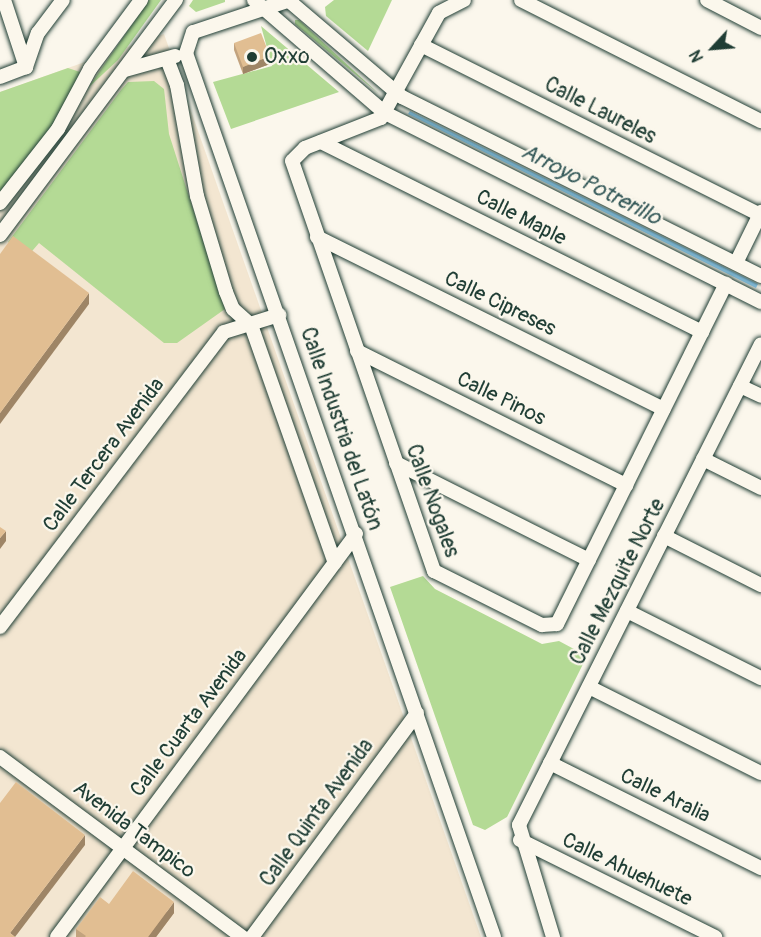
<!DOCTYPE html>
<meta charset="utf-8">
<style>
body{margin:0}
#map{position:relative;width:761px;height:937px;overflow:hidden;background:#fbf7ec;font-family:Pangolin,sans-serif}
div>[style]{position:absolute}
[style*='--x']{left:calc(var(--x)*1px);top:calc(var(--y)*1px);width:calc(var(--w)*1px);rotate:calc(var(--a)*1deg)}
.built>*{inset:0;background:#f3e6d1}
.green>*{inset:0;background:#b4da95}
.water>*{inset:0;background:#8fcbef}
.roads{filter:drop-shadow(0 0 2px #1f3d34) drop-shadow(0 0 2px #1f3d34)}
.minor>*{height:14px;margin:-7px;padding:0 7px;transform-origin:7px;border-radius:7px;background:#fbf7ec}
.wall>*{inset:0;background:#c2a37e}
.shaded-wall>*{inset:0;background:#9e8566}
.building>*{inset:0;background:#e1be92}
.dots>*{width:16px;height:16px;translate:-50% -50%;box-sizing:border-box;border:3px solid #fbf7ec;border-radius:50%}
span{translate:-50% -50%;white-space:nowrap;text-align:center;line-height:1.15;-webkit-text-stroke:4.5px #fbf7ec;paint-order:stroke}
.poi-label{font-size:21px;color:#1f3d34}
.left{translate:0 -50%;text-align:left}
.street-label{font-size:21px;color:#1f3d34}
.water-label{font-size:22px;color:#355959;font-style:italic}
.north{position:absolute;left:683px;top:18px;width:60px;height:60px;-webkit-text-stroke:4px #fbf7ec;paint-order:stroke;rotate:244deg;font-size:16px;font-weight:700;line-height:24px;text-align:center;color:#1f3d34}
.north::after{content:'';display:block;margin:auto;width:21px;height:27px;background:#1f3d34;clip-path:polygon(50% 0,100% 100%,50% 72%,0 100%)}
</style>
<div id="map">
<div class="built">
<div style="clip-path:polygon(164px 34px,481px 937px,0 937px,0 92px)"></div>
</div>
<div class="green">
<div style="clip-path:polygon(149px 0,161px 0,118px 60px,88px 88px)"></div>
<div style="clip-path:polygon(193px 0,225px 0,225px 2px,196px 12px,189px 6px)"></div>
<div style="clip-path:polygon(334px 0,392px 0,368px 51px,326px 16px,325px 7px)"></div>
<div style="clip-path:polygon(295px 20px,299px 20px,379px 94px,295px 24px)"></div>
<div style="clip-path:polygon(261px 26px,339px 92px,231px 129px,213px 82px,272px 66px)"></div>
<div style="clip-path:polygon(68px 68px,80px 72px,76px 86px,49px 132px,0 192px,0 92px)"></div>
<div style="clip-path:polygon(154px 81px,164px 89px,169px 134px,225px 309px,177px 343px,164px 343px,39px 243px,27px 257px,8px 242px,121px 90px,128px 82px)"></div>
<div style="clip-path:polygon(423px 576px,435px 589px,542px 644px,559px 641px,587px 656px,507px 817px,485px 830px,473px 825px,390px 587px)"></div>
</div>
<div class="water">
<div style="clip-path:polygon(410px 111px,758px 284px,756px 288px,408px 114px)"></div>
</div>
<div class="roads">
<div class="minor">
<div style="--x:4;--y:0;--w:71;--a:71.8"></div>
<div style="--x:254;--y:0;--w:173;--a:40.8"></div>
<div style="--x:385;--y:113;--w:421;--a:26.7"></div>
<div style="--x:288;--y:0;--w:150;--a:40.4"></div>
<div style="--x:402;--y:97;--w:401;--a:26.5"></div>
<div style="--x:290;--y:0;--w:102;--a:161.7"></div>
<div style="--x:193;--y:32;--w:22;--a:108"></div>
<div style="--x:186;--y:53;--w:936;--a:70.79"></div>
<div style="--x:464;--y:0;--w:28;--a:153"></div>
<div style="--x:439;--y:13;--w:120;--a:118.9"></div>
<div style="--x:381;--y:118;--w:82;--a:158.5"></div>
<div style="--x:305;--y:148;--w:18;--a:135"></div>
<div style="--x:292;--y:161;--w:434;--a:70.9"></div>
<div style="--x:434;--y:571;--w:121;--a:26.6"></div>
<div style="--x:542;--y:625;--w:15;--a:-4"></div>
<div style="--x:557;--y:624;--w:380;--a:-63.6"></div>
<div style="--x:521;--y:0;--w:269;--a:26.8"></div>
<div style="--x:707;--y:0;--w:61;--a:27.4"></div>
<div style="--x:421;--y:45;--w:379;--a:26.6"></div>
<div style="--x:167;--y:59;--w:28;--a:69"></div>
<div style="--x:177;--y:85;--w:113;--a:79.8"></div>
<div style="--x:197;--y:196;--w:100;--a:73.2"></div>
<div style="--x:226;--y:292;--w:18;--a:68"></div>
<div style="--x:233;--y:309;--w:24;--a:42"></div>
<div style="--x:26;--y:67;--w:36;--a:-71"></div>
<div style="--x:38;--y:33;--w:41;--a:-52.9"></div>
<div style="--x:125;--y:70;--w:52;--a:-15.6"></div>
<div style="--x:0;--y:77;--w:28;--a:-21"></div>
<div style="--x:321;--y:142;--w:426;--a:26.5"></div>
<div style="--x:0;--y:203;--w:94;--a:-51.9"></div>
<div style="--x:58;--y:129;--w:68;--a:-61.9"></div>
<div style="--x:90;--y:69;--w:86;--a:-53.5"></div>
<div style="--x:0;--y:235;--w:294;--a:-53.2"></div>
<div style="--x:317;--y:237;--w:387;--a:26.4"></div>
<div style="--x:736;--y:263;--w:57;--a:-63.9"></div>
<div style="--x:251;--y:325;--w:252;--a:70.6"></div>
<div style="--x:357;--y:351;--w:301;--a:26.5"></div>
<div style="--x:740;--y:386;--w:23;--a:25"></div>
<div style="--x:703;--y:459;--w:65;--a:26.6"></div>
<div style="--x:396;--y:463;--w:216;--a:26.7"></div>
<div style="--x:664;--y:536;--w:109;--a:26.8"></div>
<div style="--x:627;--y:611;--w:150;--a:26.6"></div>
<div style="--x:0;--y:627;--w:370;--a:-52.8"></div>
<div style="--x:224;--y:332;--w:58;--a:-17.2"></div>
<div style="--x:589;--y:687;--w:192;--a:26.6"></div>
<div style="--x:0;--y:757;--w:302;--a:36.6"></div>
<div style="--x:550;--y:763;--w:236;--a:26.5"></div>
<div style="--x:520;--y:840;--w:218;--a:26.4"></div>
<div style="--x:57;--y:937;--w:502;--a:-53.43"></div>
<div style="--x:252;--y:937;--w:278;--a:-53.6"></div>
<div style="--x:553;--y:937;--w:117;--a:-106.9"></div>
<div style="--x:519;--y:825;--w:538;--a:-63.29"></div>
</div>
</div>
<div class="wall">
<div style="clip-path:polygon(234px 43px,270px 64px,243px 74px,234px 50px)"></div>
<div style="clip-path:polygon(109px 904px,174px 913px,156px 937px,76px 937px,76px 929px)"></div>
</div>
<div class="shaded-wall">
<div style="clip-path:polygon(270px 56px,270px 64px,243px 74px,243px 67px)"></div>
<div style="clip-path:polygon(89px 293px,89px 304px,0 424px,0 413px)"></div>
<div style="clip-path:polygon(6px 531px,6px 541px,0 549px,0 538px)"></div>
<div style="clip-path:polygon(85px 835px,85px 845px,15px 937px,10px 933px)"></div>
<div style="clip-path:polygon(174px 902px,174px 913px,156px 937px,148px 937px)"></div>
</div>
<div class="building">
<div style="clip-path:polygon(261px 33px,270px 56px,243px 67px,234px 43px)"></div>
<div style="clip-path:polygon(13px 236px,89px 293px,0 413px,0 254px)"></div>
<div style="clip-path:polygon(0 527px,6px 531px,0 538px)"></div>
<div style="clip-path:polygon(16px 782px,85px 835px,10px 933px,15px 937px,0 937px,0 803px)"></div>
<div style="clip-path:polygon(133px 871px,174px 902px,148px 937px,85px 937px,86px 936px,76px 929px,100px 897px,109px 904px)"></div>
</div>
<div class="dots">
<div style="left:252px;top:57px;background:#1f3d34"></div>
</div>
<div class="poi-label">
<span class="left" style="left:264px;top:57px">Oxxo</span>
</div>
<div class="street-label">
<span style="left:600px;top:111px;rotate:27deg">Calle Laureles</span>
<span style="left:521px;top:218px;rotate:27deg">Calle Maple</span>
<span style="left:500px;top:304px;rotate:26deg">Calle Cipreses</span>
<span style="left:501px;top:399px;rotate:26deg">Calle Pinos</span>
<span style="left:341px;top:429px;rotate:71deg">Calle Industria del Latón</span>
<span style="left:104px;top:455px;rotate:-53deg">Calle Tercera Avenida</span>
<span style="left:432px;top:501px;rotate:70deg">Calle Nogales</span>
<span style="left:618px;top:582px;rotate:-63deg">Calle Mezquite Norte</span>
<span style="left:189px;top:723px;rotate:-53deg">Calle Cuarta Avenida</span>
<span style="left:665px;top:796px;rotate:26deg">Calle Aralia</span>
<span style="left:317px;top:813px;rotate:-54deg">Calle Quinta Avenida</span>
<span style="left:134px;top:830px;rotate:37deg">Avenida Tampico</span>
<span style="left:627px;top:870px;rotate:26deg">Calle Ahuehuete</span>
</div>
<div class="water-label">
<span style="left:591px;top:185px;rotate:27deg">Arroyo Potrerillo</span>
</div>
<div class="north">N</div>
</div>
